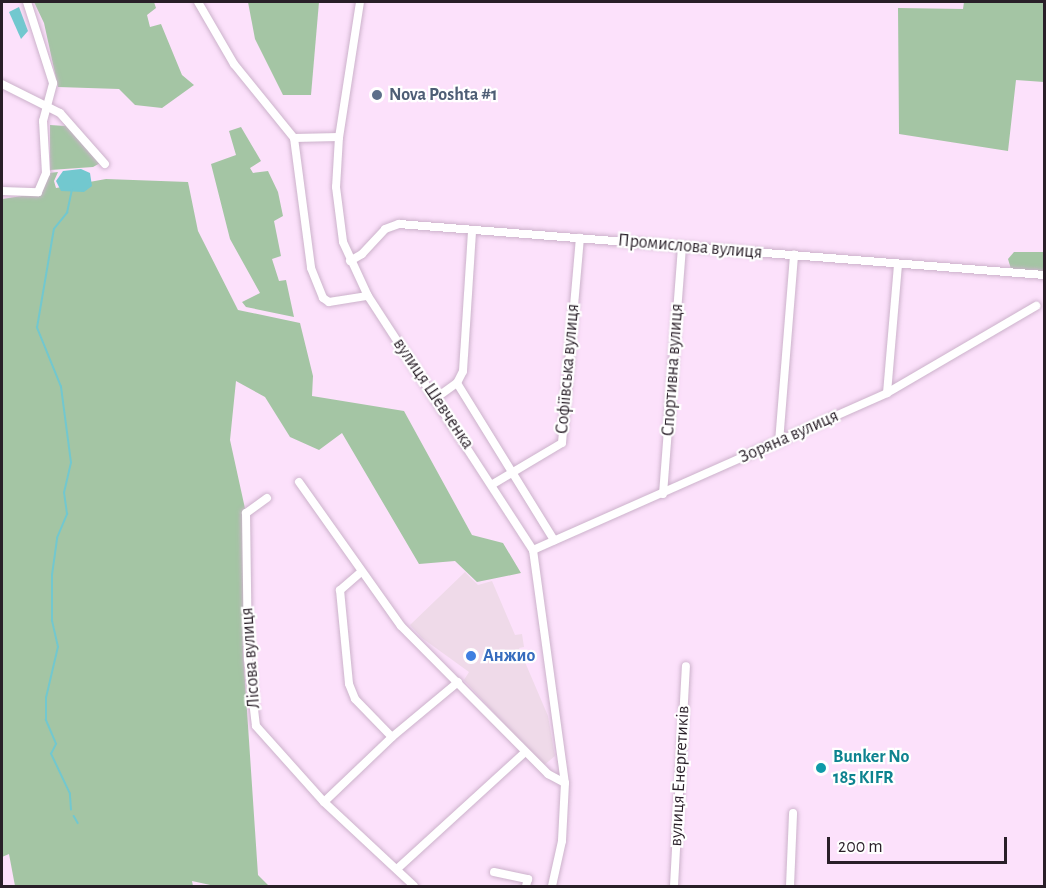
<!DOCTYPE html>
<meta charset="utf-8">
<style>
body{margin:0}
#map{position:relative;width:1046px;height:888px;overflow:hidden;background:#fce1fb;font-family:"Alegreya Sans",sans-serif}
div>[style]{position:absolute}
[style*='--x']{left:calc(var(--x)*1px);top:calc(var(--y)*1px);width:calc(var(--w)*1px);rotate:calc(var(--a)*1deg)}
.commercial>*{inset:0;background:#efdae9}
.green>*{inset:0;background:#a4c5a4}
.water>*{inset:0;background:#72c8cf}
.stream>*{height:1.5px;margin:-0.75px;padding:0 0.75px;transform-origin:0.75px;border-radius:0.75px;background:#72c8cf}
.roads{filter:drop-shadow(0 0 2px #ccb2cb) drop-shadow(0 0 2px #ccb2cb)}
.minor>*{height:8px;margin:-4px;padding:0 4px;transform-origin:4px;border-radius:4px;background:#fff}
.dots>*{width:16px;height:16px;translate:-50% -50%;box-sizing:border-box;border:3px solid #fff;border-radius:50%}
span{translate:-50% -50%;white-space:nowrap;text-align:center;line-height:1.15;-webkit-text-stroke:4.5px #fff;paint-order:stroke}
.service-label{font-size:18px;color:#4e5e75;font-weight:700}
.left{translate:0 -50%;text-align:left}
.street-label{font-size:18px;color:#291f28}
.shop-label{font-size:18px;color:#366cbe;font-weight:700}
.culture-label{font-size:18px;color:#0d838f;font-weight:700}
.frame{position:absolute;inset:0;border:3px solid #291f28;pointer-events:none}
.scale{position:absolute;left:827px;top:837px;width:180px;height:27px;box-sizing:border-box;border:3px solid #291f28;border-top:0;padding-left:8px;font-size:18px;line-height:21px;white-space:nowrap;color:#291f28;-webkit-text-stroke:4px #fff;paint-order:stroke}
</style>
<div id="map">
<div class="commercial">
<div style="clip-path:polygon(465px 572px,478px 585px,492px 581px,515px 635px,522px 634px,524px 647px,519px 648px,548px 716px,555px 756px,543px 766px,464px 680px,469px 672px,422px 638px,410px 625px)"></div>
</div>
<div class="green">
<div style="clip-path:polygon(34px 2px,154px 2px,156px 8px,147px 15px,150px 27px,161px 24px,182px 75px,194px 85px,162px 108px,135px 105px,119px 89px,58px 87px,44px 23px)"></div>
<div style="clip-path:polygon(248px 2px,319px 2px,311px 95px,283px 95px,255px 39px)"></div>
<div style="clip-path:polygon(964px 2px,1044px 2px,1044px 82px,1016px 80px,1008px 151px,899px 134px,898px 8px,963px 9px)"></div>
<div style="clip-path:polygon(59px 114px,102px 162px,93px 167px,50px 170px,50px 125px,65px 126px)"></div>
<div style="clip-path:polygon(241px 127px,261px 161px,250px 168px,253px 173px,268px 171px,278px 192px,283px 216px,274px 221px,281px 256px,272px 259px,279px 281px,286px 280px,294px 317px,246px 307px,242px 302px,260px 293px,230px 239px,211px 164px,236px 155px,229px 131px)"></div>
<div style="clip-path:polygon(58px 172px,54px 181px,56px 188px,106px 179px,188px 182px,198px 231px,238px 310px,300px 323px,313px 376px,312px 396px,404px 411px,472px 535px,503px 543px,521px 573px,477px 582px,455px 561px,419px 564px,342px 433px,319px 450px,290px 437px,265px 397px,236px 381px,230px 440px,246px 513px,243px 651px,258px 875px,269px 886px,215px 886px,192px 881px,193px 886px,15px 886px,9px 854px,2px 857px,2px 199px,42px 193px,49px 173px)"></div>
<div style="clip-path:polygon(1014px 252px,1044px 252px,1044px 272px,1011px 269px,1008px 259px)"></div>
</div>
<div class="water">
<div style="clip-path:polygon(19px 7px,28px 31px,21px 39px,9px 12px)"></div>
<div style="clip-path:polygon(81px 169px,90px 173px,92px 186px,84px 192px,61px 191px,56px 181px,63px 171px)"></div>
</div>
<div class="stream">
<div style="--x:71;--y:810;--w:16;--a:-94"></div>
<div style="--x:70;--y:794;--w:44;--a:-115.4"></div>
<div style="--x:51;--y:754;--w:11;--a:-63"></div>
<div style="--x:56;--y:744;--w:26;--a:-113"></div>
<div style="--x:46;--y:720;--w:22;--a:-90"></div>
<div style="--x:46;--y:698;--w:52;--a:-76.8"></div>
<div style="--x:58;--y:647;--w:27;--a:-103"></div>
<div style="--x:52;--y:621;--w:46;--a:-90"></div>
<div style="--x:52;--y:575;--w:37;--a:-82"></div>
<div style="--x:57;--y:538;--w:26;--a:-67"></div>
<div style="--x:67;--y:514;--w:21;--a:-98"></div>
<div style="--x:64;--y:493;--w:31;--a:-77"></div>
<div style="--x:71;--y:463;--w:77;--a:-97.5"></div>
<div style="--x:61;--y:387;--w:64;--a:-112.1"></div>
<div style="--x:37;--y:328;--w:100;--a:-80.3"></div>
<div style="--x:54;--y:229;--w:21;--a:-51"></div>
<div style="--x:67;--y:213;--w:24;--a:-78"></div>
<div style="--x:74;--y:816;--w:8;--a:60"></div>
</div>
<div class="roads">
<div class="minor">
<div style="--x:198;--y:2;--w:72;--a:59.9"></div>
<div style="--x:234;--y:64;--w:95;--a:51"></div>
<div style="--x:294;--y:138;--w:131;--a:82.5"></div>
<div style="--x:311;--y:268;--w:32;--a:68"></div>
<div style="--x:323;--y:298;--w:7;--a:34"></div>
<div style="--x:329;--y:302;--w:39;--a:-9"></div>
<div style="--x:360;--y:2;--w:137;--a:98.8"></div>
<div style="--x:339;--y:137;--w:50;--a:93.4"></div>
<div style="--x:336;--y:187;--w:55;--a:82.7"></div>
<div style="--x:343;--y:242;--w:60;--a:65.2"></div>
<div style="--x:368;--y:296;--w:303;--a:57"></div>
<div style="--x:533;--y:550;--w:235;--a:82.2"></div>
<div style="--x:565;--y:783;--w:58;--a:93"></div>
<div style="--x:562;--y:841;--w:46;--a:102.5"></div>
<div style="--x:2;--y:84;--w:65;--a:26.6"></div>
<div style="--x:60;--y:113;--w:68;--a:48.6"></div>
<div style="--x:294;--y:138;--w:45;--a:-1.3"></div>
<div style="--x:2;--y:191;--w:36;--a:2"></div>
<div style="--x:38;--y:192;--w:21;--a:-67"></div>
<div style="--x:46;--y:173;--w:52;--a:-93.3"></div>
<div style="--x:43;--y:121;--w:39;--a:-75"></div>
<div style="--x:53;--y:83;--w:85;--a:-107.8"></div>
<div style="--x:350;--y:261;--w:14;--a:-30"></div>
<div style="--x:362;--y:254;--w:34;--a:-47"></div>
<div style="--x:385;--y:229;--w:15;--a:-20"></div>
<div style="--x:399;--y:224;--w:647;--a:4.52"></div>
<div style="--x:457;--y:383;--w:185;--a:58.3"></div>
<div style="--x:887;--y:393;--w:129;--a:-85.1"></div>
<div style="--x:436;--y:398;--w:26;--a:-36"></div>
<div style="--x:457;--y:383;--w:13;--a:-63"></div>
<div style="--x:463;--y:371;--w:141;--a:-86.3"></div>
<div style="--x:779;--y:442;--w:188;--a:-85.4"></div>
<div style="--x:299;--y:482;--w:176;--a:54.7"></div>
<div style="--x:401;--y:626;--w:209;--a:45.2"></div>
<div style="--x:548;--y:774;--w:19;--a:28"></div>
<div style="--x:493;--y:484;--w:80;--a:-30.7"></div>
<div style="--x:562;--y:443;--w:206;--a:-85"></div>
<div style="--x:663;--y:494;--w:248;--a:-85.6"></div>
<div style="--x:267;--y:498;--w:26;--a:144"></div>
<div style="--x:246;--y:513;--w:146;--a:89.2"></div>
<div style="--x:248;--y:659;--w:67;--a:83.2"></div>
<div style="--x:256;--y:726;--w:102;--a:48.2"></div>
<div style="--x:324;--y:802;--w:123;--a:43"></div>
<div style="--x:533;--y:550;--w:387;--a:-23.9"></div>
<div style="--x:887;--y:393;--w:173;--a:-30.3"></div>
<div style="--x:361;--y:572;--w:28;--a:139"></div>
<div style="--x:340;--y:590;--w:94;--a:84.5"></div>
<div style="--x:349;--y:684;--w:16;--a:68"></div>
<div style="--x:355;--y:699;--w:53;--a:45.8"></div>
<div style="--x:324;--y:802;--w:94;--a:-43.7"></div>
<div style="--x:392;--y:737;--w:86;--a:-39.8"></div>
<div style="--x:397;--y:869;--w:173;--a:-42.4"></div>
<div style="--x:494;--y:872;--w:35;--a:12"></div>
<div style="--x:528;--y:879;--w:7;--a:106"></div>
<div style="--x:674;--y:886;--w:220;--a:-86.9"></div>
<div style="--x:790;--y:886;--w:73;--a:-87.6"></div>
</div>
</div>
<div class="dots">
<div style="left:377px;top:95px;background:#5c6f8a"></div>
<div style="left:471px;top:656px;background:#3f7fe0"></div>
<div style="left:821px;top:768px;background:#0f9aa8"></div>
</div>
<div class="service-label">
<span class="left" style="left:389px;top:95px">Nova Poshta #1</span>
</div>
<div class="street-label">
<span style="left:690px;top:247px;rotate:5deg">Промислова вулиця</span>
<span style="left:568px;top:369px;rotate:-85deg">Софіївська вулиця</span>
<span style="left:673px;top:370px;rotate:-86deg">Спортивна вулиця</span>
<span style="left:433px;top:394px;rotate:56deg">вулиця Шевченка</span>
<span style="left:789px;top:437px;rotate:-24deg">Зоряна вулиця</span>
<span style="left:251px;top:658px;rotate:-94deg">Лісова вулиця</span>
<span style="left:680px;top:776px;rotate:-87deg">вулиця Енергетиків</span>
</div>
<div class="shop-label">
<span class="left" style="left:483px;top:656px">Анжио</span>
</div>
<div class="culture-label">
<span class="left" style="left:833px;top:768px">Bunker No<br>185 KIFR</span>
</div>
<div class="frame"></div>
<div class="scale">200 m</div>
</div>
